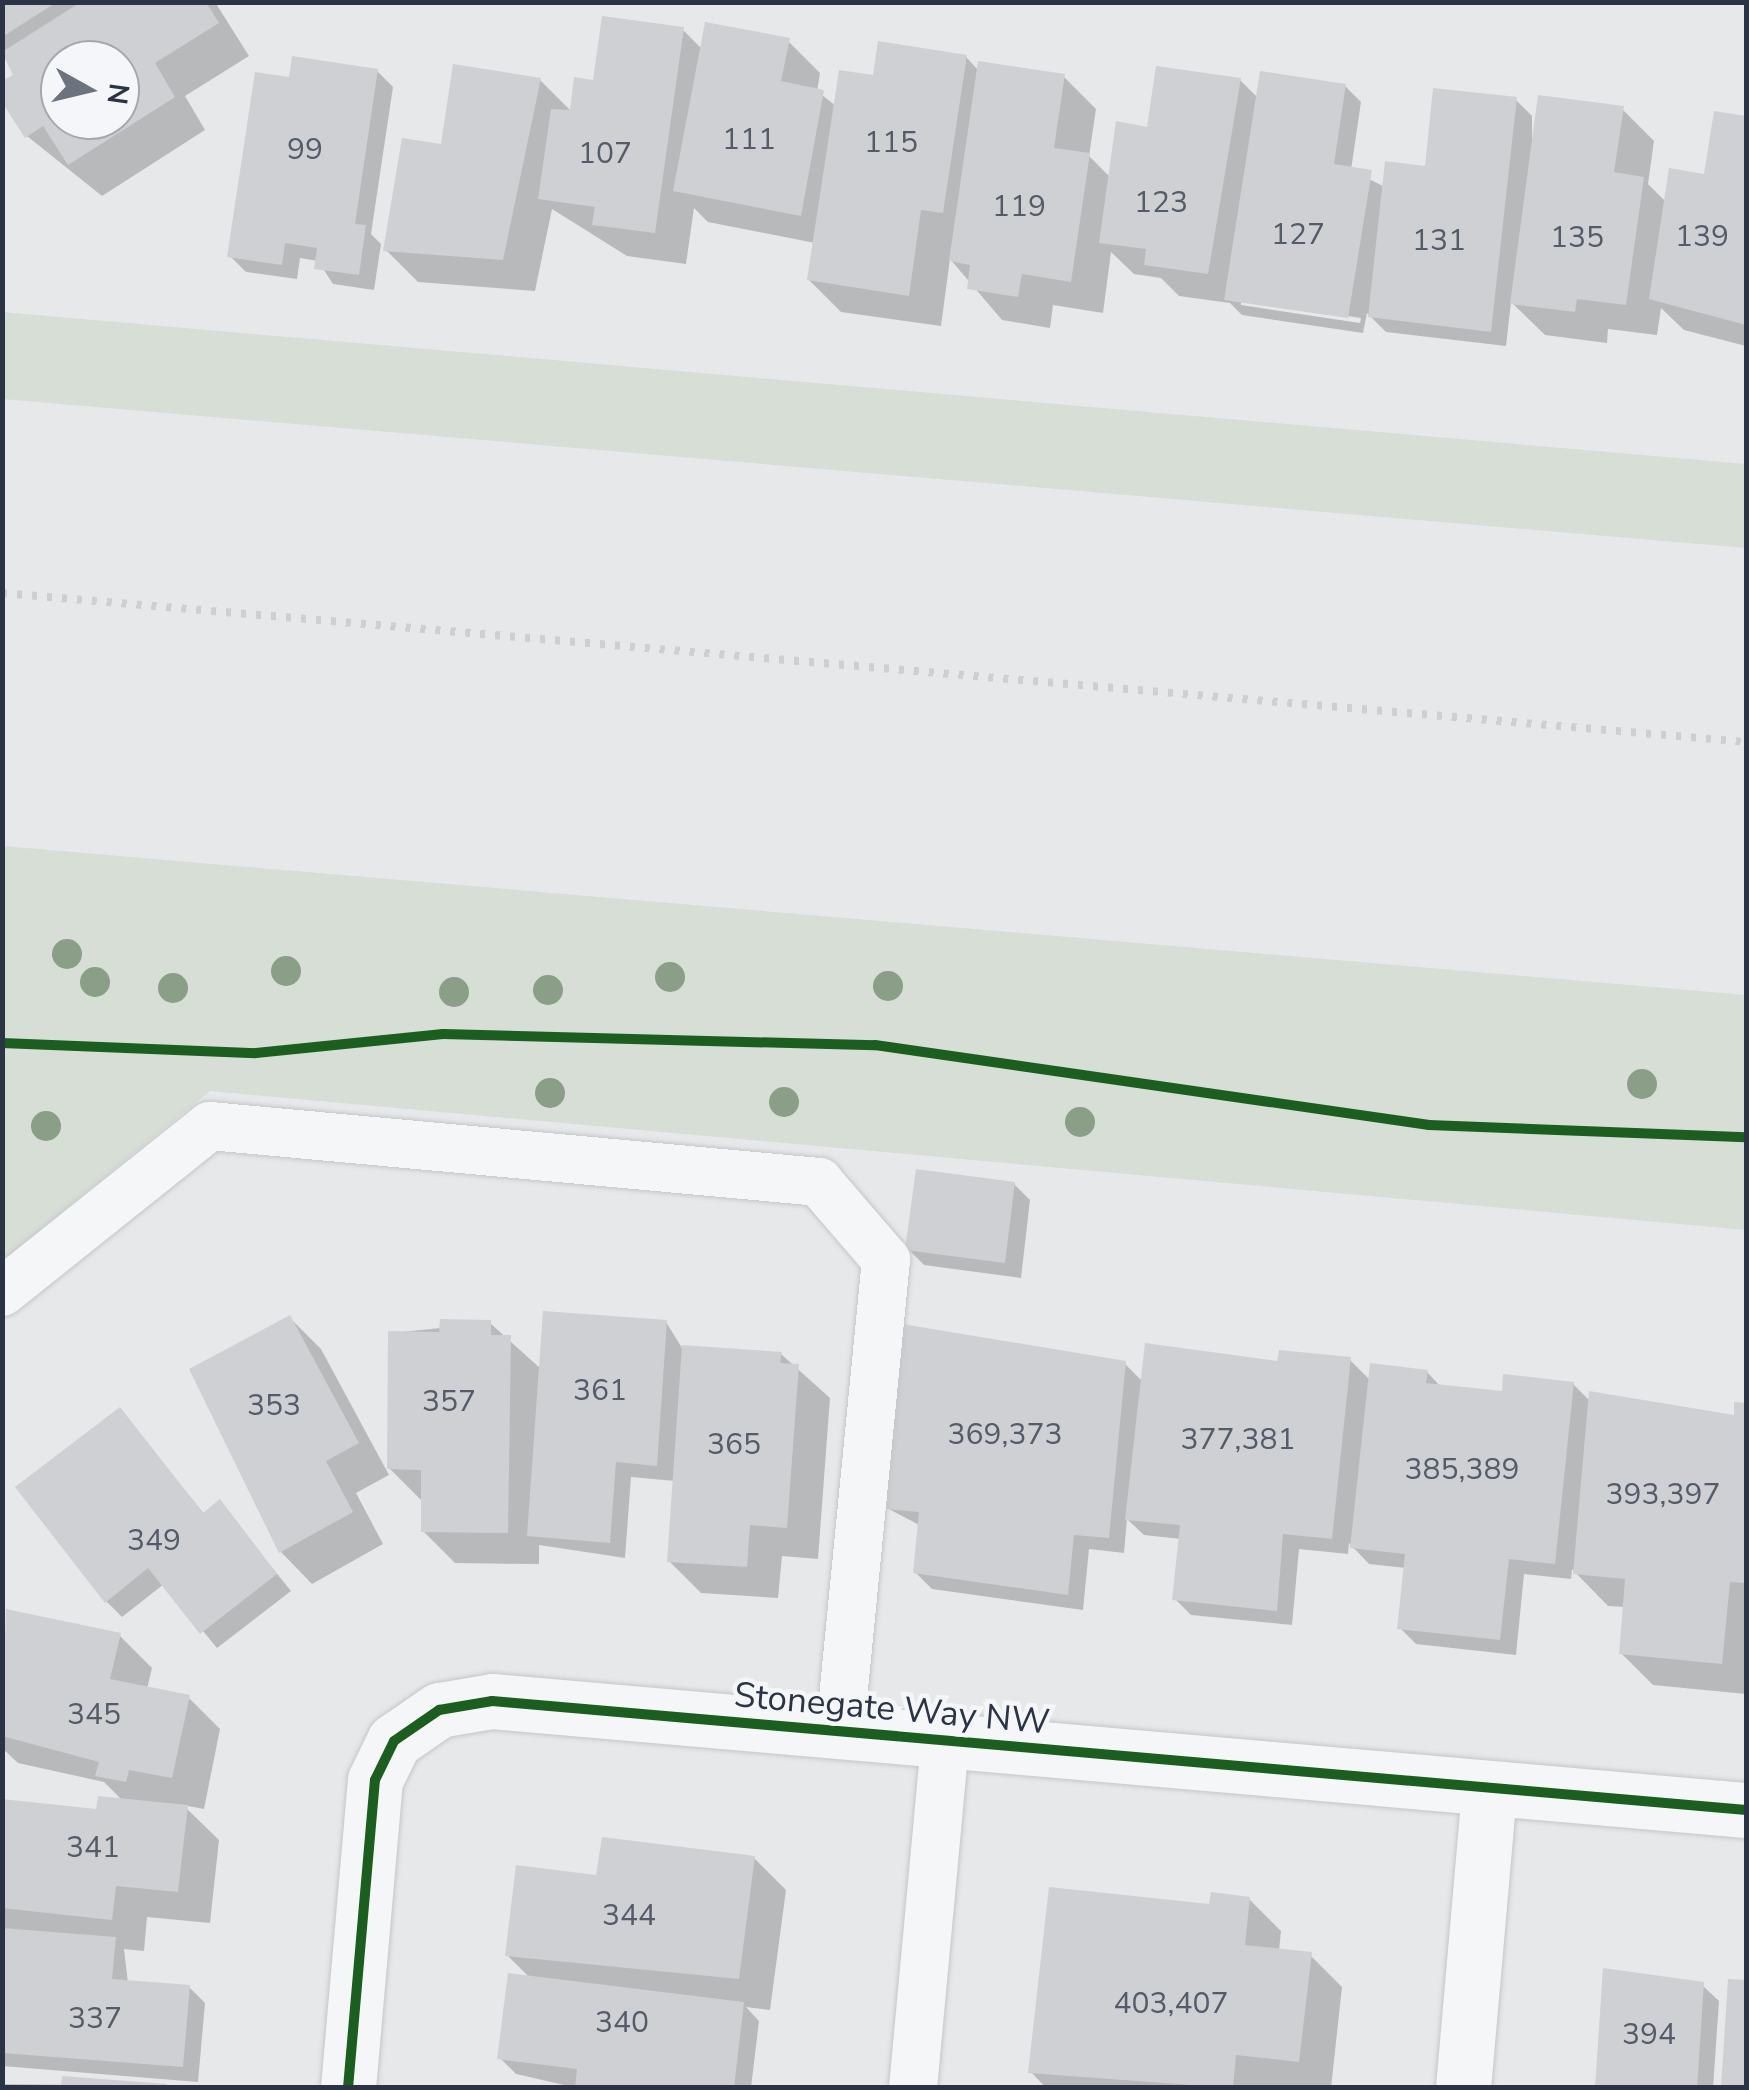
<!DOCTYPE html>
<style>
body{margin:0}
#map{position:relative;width:1749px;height:2090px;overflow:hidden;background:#e6e8ea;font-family:"Nunito Sans",sans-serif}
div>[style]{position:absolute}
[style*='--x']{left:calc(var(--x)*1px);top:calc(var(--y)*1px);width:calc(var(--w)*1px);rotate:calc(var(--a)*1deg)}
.green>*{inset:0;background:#d6ded6}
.shadow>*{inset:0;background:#0003}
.building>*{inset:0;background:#ced0d3}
.roads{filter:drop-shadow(0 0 2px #c4c6c8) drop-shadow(0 0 2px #c4c6c8)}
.lane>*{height:48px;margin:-24px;padding:0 24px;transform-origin:24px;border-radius:24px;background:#f5f6f7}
.street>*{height:55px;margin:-27.5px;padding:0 27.5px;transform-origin:27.5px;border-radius:27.5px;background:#f5f6f7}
.rail>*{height:8px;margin-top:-4px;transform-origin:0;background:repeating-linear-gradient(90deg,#cecfd2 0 5px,transparent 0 15px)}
.cycleway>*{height:10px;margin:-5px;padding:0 5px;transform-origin:5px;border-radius:5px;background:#1b5e20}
.trees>*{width:30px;height:30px;margin:-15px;border-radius:50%;background:#8a9e88}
span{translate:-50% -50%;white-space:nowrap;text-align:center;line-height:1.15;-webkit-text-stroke:9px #f4f6f9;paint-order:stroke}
.number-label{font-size:30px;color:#545c69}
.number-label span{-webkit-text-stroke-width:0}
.street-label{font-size:35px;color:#2b3445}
.frame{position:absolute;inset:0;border:5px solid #2b3445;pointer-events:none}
.north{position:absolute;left:40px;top:40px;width:100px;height:100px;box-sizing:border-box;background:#f4f6f9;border:2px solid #a4a8b1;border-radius:50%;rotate:98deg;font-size:28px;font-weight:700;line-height:40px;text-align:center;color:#2b3445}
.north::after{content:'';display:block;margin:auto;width:35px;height:45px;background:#6c737f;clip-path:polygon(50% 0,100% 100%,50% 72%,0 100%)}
</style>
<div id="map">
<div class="green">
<div style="clip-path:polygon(2px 312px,1746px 464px,1746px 548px,3px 399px)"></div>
<div style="clip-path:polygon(3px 846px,1746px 995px,1746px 1230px,210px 1091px,3px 1260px)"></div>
</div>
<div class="shadow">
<div style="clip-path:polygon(evenodd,2px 2px,215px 2px,249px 56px,185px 96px,205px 130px,102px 196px,27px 136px,16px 75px,3px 55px,2px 2px,60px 60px,120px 60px,120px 120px,60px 120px,60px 60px)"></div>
<div style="clip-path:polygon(evenodd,682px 29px,702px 49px,788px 41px,820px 73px,817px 91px,836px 106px,875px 78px,966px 57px,979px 71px,1064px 77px,1096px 109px,1089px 156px,1111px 178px,1149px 130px,1240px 80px,1258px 98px,1345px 86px,1361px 102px,1351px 170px,1385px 187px,1427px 168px,1516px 100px,1532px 116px,1532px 163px,1622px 109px,1654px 141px,1648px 184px,1666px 202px,1706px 177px,1716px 114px,1746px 119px,1746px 346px,1684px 330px,1661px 308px,1657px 335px,1608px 329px,1607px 343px,1545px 335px,1511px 302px,1506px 346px,1386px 332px,1367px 313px,1363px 333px,1242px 315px,1230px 303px,1179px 296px,1161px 278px,1134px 274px,1111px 252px,1103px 313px,1053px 305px,1050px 328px,1002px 320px,950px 259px,941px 326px,841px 312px,809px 280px,815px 243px,708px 222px,694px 208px,686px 264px,627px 256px,552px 209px,535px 291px,418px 282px,386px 250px,443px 147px,540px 80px,572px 112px,595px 83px,682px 29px,1241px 300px,1361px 318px,1360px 323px,1241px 305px,1241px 300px)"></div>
<div style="clip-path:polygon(377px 71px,393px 87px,371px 234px,381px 244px,374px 290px,333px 284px,318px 261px,300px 258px,297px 279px,246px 272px,230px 256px,291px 80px)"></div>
<div style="clip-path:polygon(1014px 1184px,1030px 1200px,1021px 1278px,924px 1265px,908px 1249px)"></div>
<div style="clip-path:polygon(290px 1318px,321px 1349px,389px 1475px,356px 1493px,383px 1544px,312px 1584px,281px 1552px)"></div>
<div style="clip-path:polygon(666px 1322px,682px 1348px,781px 1354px,830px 1398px,818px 1559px,782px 1556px,778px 1598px,701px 1593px,669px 1561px,675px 1481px,631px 1477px,625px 1558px,539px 1545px,539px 1564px,455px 1563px,423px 1531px,421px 1500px,389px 1468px,391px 1333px,490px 1323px,541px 1369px)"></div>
<div style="clip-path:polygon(1350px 1360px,1370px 1380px,1427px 1372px,1442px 1388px,1505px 1394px,1573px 1384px,1591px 1402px,1736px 1418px,1736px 1405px,1746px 1406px,1746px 1694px,1653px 1685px,1621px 1653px,1625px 1607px,1608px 1606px,1572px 1569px,1571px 1579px,1524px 1574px,1516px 1655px,1416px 1644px,1400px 1628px,1406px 1568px,1369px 1564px,1349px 1543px,1348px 1554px,1299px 1549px,1292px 1625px,1191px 1615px,1175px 1599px,1181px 1539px,1144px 1535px,1127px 1519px,1124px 1553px,1089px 1549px,1083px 1610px,932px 1589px,916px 1573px,921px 1526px,887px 1508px,1124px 1363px,1143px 1382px)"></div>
<div style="clip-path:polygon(120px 1410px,205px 1515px,220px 1503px,291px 1591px,217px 1648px,164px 1584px,122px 1617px,106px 1601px)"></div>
<div style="clip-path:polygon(8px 1612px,120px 1636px,152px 1668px,147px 1689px,188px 1697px,220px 1729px,204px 1809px,183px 1805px,219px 1840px,210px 1923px,147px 1917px,144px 1951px,124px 1949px,128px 1983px,189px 1987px,205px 2003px,198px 2082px,2px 2066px,2px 1801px,98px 1812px,124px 1802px,104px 1782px,18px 1763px,2px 1748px)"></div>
<div style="clip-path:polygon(754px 1858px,786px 1890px,770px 2010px,746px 2007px,759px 2021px,751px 2088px,577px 2088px,516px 2074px,500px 2058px,531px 1979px,508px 1956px,598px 1878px)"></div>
<div style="clip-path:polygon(1249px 1899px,1281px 1931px,1279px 1951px,1310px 1955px,1342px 1987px,1331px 2088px,1046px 2088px,1031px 2072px,1212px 1907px)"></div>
<div style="clip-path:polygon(1730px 1981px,1746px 1982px,1746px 2088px,1723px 2088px)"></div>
<div style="clip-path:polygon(1702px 1985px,1719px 2001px,1713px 2088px,1597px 2088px)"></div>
<div style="clip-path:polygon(2px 2084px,166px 2086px,167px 2088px,2px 2088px)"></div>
</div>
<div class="building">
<div style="clip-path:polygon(2px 2px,57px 2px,2px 37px)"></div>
<div style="clip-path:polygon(evenodd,81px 2px,206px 2px,219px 23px,155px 63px,175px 97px,68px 165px,43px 126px,25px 138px,2px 102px,2px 81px,13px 75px,2px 52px,81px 2px,60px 60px,120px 60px,120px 120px,60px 120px,60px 60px)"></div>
<div style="clip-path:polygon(602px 16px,684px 27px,655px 233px,592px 225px,595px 207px,538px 199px,551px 109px,570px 110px,574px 77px,593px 80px)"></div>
<div style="clip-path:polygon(705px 22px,790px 38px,781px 81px,824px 90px,801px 216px,673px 191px)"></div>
<div style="clip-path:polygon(878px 41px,967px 55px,943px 213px,921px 210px,909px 296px,807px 280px,839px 70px,873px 75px)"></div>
<div style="clip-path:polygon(292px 56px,378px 69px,355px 224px,366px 225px,359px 275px,314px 269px,317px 248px,285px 243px,282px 265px,227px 257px,255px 72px,289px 77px)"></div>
<div style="clip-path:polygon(978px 61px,1065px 74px,1054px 148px,1090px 153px,1071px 282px,1022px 274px,1018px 297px,967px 289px,970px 265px,949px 261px)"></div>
<div style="clip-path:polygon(453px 64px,541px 78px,503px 260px,383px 251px,402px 138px,441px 144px)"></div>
<div style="clip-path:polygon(1156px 66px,1241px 78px,1208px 274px,1144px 265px,1146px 249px,1099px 243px,1116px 121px,1147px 127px)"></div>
<div style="clip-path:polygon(1260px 71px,1346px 84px,1334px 164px,1372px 170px,1348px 318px,1224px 300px)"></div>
<div style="clip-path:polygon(1433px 88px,1517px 97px,1491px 332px,1368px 317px,1385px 161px,1425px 166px)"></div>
<div style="clip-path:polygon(1538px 95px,1624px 106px,1614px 172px,1644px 177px,1626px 305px,1577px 299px,1575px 312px,1510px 304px)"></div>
<div style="clip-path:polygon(1714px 111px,1746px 116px,1746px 325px,1649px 299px,1669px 168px,1704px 174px)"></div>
<div style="clip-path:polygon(916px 1169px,1015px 1182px,1005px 1263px,905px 1250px)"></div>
<div style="clip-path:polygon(543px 1311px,667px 1320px,657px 1466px,616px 1462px,610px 1543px,527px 1536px)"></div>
<div style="clip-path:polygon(290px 1315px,359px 1443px,326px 1461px,353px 1512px,279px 1553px,189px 1369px)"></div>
<div style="clip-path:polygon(440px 1319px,491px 1320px,491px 1335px,511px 1335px,508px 1533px,421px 1532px,421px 1470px,387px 1469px,388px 1331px,439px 1332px)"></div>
<div style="clip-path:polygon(902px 1324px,1126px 1361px,1109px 1538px,1074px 1535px,1068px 1595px,913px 1573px,919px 1512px,884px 1509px)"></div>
<div style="clip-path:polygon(1145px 1343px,1277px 1361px,1279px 1350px,1351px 1357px,1332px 1539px,1283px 1534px,1277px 1611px,1172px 1600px,1180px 1525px,1125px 1520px)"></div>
<div style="clip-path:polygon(682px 1345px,782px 1352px,780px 1363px,799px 1364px,787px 1528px,750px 1525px,747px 1567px,667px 1562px)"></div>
<div style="clip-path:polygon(1370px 1363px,1428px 1370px,1426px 1383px,1502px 1391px,1503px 1374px,1574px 1382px,1555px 1564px,1509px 1559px,1500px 1640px,1397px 1629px,1405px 1554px,1350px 1548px)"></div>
<div style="clip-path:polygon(1589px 1391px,1734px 1415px,1734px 1402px,1746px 1403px,1746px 1583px,1730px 1582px,1722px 1664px,1619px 1654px,1625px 1579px,1573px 1574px)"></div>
<div style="clip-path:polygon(120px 1407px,203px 1513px,220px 1499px,277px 1574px,200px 1634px,148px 1568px,105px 1603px,15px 1487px)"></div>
<div style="clip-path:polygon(6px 1609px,121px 1633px,110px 1679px,190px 1695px,172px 1778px,129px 1770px,126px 1782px,95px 1776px,99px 1762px,2px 1736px)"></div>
<div style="clip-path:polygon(98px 1796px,188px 1805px,178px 1892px,116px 1886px,112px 1920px,2px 1908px,2px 1799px,96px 1809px)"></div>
<div style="clip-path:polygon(602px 1837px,755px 1856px,739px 1979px,505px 1956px,516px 1865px,596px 1875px)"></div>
<div style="clip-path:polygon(1049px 1887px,1209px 1904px,1211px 1892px,1250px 1897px,1245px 1945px,1312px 1952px,1299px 2062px,1236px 2055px,1233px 2088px,1028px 2073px)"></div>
<div style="clip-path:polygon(2px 1928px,116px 1937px,112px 1979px,190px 1985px,183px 2067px,2px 2053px)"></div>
<div style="clip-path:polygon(1603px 1968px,1704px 1982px,1697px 2088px,1595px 2088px)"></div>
<div style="clip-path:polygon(508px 1973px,744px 2002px,734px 2088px,575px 2088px,577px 2069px,497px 2059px)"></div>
<div style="clip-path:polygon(1728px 1979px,1746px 1980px,1746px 2088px,1721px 2088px)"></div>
<div style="clip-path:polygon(62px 2076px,167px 2084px,166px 2088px,61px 2088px)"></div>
</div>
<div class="roads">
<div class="lane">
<div style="--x:2;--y:1292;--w:266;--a:-38.6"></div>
<div style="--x:210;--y:1126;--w:612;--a:5.25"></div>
<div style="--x:819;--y:1182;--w:103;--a:49.3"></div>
<div style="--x:886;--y:1260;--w:474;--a:95.6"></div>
<div style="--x:913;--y:2088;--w:348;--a:-84.7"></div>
</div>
<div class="street">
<div style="--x:348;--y:2088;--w:309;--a:-85"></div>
<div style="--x:375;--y:1780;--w:43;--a:-64"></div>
<div style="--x:394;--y:1741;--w:55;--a:-34.6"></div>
<div style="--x:439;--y:1710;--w:54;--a:-9.6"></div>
<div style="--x:492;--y:1701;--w:1259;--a:4.97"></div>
<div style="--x:1463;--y:2088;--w:299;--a:-85"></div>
</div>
</div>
<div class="rail">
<div style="--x:2;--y:593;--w:1750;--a:4.88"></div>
</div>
<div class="cycleway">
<div style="--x:2;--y:1043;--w:254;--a:2.3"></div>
<div style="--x:256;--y:1053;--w:188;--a:-5.8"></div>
<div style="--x:443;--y:1034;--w:432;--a:1.5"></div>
<div style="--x:875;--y:1045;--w:560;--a:8.22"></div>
<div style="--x:1429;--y:1125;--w:317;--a:2.2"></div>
<div style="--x:348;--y:2088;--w:309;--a:-85"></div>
<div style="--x:375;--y:1780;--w:43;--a:-64"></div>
<div style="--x:394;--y:1741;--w:55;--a:-34.6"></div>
<div style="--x:439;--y:1710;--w:54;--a:-9.6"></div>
<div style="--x:492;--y:1701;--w:1259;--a:4.97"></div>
</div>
<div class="trees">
<div style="left:67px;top:954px"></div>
<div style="left:286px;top:971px"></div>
<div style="left:670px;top:977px"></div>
<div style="left:95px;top:982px"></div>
<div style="left:888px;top:986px"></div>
<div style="left:173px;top:988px"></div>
<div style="left:548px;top:990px"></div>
<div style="left:454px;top:992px"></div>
<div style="left:1642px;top:1084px"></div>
<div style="left:550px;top:1093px"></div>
<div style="left:784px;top:1102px"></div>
<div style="left:1080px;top:1122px"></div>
<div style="left:46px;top:1126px"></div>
</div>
<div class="number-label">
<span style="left:749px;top:140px">111</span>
<span style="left:891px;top:143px">115</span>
<span style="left:305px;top:150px">99</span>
<span style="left:605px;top:154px">107</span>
<span style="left:1161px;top:203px">123</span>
<span style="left:1019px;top:207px">119</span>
<span style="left:1298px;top:235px">127</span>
<span style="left:1702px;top:237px">139</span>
<span style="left:1577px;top:238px">135</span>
<span style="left:1439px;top:241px">131</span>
<span style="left:600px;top:1391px">361</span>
<span style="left:449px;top:1402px">357</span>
<span style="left:274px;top:1406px">353</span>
<span style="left:1005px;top:1435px">369,373</span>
<span style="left:1238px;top:1440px">377,381</span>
<span style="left:734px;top:1445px">365</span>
<span style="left:1462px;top:1470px">385,389</span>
<span style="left:1663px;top:1495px">393,397</span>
<span style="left:154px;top:1541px">349</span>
<span style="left:94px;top:1715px">345</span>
<span style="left:93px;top:1848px">341</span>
<span style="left:629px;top:1916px">344</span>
<span style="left:1171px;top:2004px">403,407</span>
<span style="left:95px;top:2019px">337</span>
<span style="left:622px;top:2023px">340</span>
<span style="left:1649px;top:2035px">394</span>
</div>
<div class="street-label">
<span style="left:892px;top:1709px;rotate:5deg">Stonegate Way NW</span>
</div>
<div class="frame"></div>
<div class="north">N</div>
</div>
